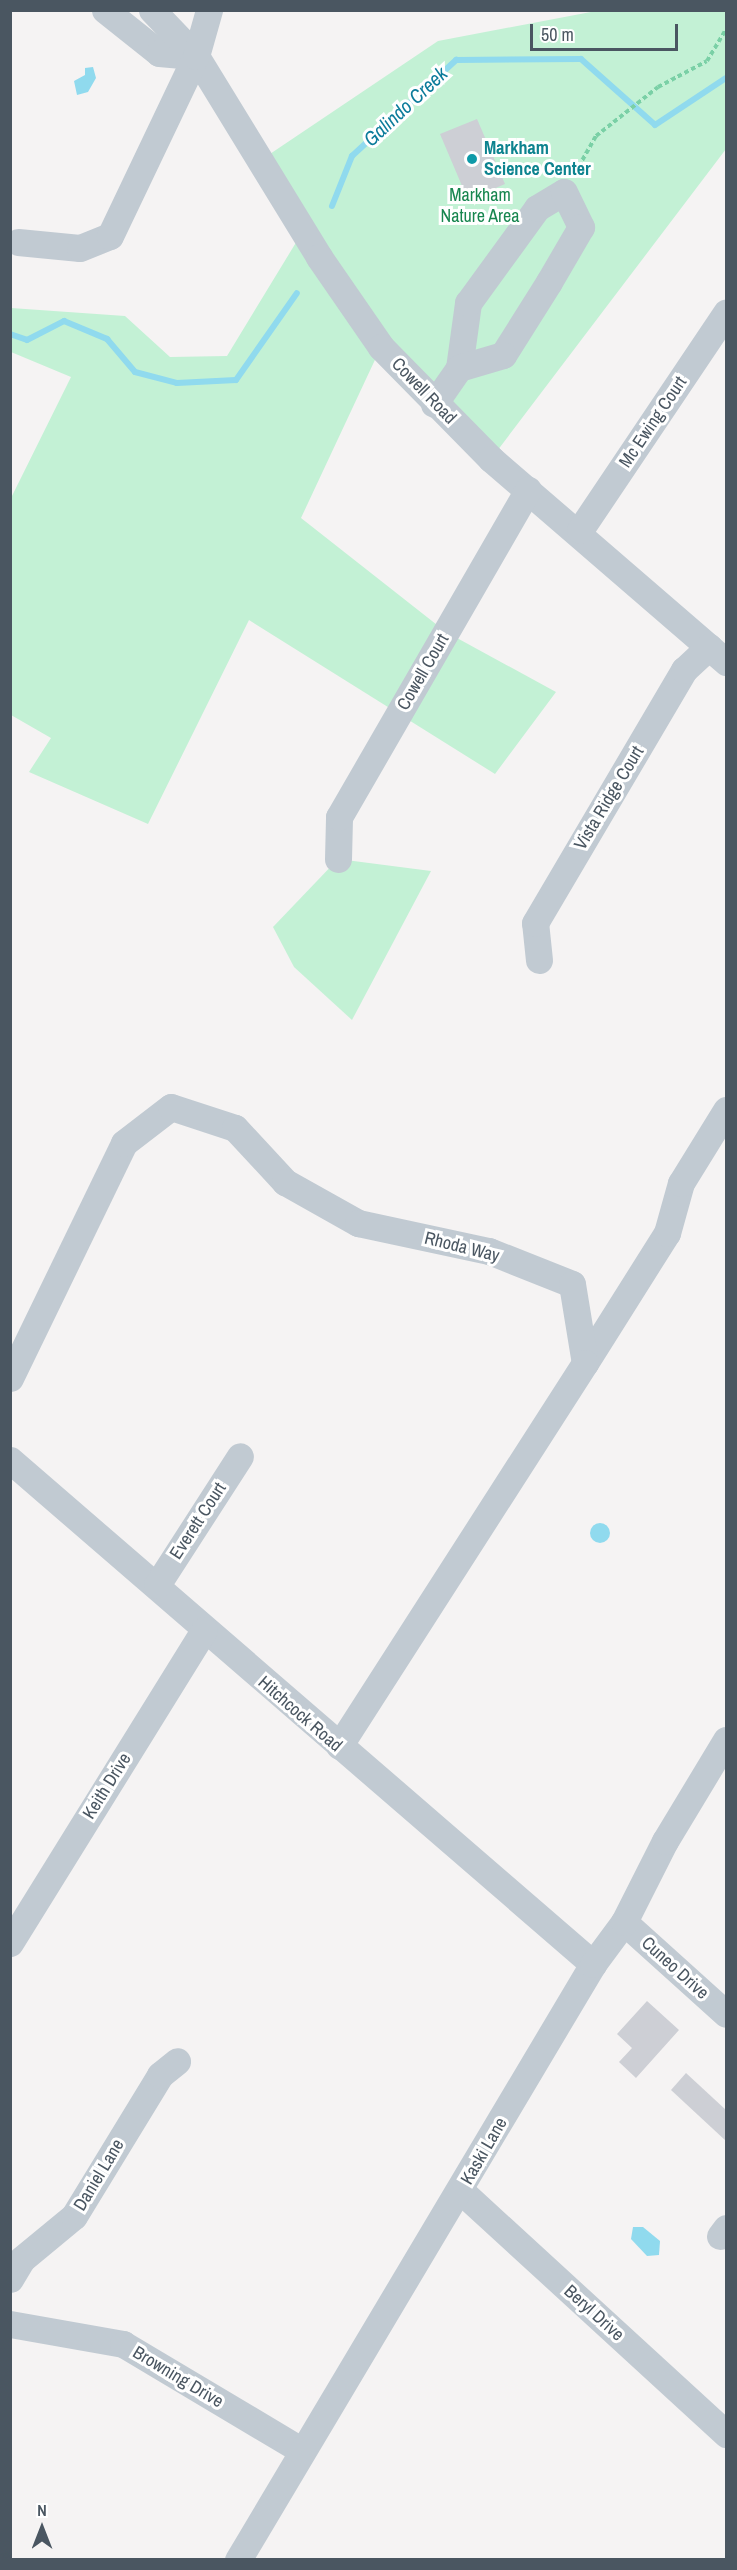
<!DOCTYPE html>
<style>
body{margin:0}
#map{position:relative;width:737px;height:2570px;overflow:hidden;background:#f5f3f3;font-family:"Archivo Narrow",sans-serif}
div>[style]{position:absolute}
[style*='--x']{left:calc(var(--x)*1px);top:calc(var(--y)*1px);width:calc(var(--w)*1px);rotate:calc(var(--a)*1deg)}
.green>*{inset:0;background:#c3f1d5}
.water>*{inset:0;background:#90daee}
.round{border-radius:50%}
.stream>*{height:6px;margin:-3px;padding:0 3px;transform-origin:3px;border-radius:3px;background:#90daee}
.building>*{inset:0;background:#cdcfd5}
.path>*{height:4px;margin-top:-2px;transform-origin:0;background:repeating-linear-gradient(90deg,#7ad0a6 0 4.5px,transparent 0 7.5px)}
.minor>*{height:27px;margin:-13.5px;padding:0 13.5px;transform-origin:13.5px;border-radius:13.5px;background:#c1cad2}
.dots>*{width:16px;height:16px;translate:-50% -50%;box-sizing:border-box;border:3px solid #fff;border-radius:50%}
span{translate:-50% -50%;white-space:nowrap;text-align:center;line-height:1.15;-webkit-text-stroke:6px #fff;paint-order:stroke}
.culture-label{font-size:18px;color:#0d838f;font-weight:700}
.left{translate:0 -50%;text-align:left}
.park-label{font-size:18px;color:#17864f}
.street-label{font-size:18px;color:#4a5661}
.water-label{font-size:20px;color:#0c7c9b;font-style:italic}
.frame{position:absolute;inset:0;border:12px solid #4a5661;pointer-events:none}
.north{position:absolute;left:12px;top:2498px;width:60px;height:60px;-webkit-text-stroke:4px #fff;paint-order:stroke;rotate:0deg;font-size:16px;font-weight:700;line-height:24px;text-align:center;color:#4a5661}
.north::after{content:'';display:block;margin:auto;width:21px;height:27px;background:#4a5661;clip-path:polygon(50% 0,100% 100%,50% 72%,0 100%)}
.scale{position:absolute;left:530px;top:24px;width:148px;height:27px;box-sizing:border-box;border:3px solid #4a5661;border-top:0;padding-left:8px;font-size:18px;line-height:21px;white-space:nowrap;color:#4a5661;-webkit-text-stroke:4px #fff;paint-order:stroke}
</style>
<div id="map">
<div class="green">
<div style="clip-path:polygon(596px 11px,726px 11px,726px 149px,491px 459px,381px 347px,301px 518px,446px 632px,556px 692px,495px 774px,249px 620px,148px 824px,29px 772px,51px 738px,11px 715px,10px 500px,71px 377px,11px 352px,11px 308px,125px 316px,170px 357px,227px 356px,303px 231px,261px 160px,438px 41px)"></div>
<div style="clip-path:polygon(338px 859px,431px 871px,352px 1020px,294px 967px,273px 927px)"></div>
</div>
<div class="water">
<div style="clip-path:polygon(93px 67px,96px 78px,88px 92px,77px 95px,74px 81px,85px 75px,85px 68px)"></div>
<div class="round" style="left:590px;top:1523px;width:20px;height:20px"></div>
<div style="clip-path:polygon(633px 2227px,643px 2227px,660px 2241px,659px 2255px,647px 2256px,631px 2239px)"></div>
</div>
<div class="stream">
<div style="--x:332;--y:206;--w:54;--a:-68.2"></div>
<div style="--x:352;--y:156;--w:142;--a:-42.7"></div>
<div style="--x:456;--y:60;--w:125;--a:-0.5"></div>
<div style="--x:581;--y:59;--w:99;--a:41.7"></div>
<div style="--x:655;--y:125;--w:85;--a:-33.5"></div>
<div style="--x:10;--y:334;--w:18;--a:19"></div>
<div style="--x:27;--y:340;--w:42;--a:-27.2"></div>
<div style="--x:64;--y:321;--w:47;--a:22.7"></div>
<div style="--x:107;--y:339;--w:43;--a:49.7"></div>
<div style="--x:135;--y:372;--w:43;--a:14.7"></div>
<div style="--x:177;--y:383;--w:59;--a:-2.9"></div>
<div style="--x:236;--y:380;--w:106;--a:-55"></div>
</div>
<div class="building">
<div style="clip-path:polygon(477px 119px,505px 184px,468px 200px,440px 134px)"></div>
<div style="clip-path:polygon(647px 2001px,679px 2030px,636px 2078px,619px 2062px,632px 2048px,617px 2034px)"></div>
<div style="clip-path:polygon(686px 2073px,726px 2110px,726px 2141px,671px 2090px)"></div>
</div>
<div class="path">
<div style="--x:575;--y:173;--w:43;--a:-60.4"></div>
<div style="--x:596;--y:136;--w:79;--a:-38.3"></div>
<div style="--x:658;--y:87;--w:55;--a:-28"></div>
<div style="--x:707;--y:61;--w:37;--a:-59"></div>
</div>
<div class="minor">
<div style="--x:105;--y:10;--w:69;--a:38.5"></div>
<div style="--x:159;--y:53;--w:37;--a:5"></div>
<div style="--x:152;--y:10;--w:64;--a:46.3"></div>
<div style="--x:196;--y:56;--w:236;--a:58.5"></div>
<div style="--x:319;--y:257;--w:109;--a:55.4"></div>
<div style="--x:381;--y:347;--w:157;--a:45.5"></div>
<div style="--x:491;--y:459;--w:311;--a:40.8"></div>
<div style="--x:18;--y:242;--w:62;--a:5.5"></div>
<div style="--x:80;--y:248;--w:32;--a:-22"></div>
<div style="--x:110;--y:236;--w:199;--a:-64.5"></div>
<div style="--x:196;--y:56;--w:48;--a:-74.2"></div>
<div style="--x:434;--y:404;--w:44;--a:-55.2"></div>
<div style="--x:459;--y:368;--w:66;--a:-82.1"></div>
<div style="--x:468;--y:303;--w:117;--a:-54"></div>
<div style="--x:537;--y:208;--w:31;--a:-31"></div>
<div style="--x:564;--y:192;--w:39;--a:64"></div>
<div style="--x:581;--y:227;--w:64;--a:120.2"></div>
<div style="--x:549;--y:282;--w:86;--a:122.2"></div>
<div style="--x:503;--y:355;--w:46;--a:163.5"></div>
<div style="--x:580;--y:530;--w:262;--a:-56.1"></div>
<div style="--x:338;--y:859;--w:42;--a:-88.6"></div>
<div style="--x:339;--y:817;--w:378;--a:-60"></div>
<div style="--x:539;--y:960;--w:37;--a:-96"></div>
<div style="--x:535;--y:923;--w:294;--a:-59.5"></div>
<div style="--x:684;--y:670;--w:34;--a:-43"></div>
<div style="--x:585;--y:1363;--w:154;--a:-57.8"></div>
<div style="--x:667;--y:1233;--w:52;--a:-74.4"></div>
<div style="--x:681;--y:1183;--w:86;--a:-58.3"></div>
<div style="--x:10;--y:1378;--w:261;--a:-64.1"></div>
<div style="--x:124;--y:1143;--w:59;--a:-37.5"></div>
<div style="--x:171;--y:1107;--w:67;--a:18.2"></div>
<div style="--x:235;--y:1128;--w:74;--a:47.2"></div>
<div style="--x:285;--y:1182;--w:84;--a:29.3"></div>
<div style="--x:358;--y:1223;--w:134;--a:12.1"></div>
<div style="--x:489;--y:1251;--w:89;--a:21.7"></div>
<div style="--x:572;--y:1284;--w:80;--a:80.7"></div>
<div style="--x:585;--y:1363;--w:455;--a:122.7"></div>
<div style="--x:10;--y:1460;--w:771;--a:40.84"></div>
<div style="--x:157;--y:1585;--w:153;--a:-57.2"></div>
<div style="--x:624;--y:1922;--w:137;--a:42"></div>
<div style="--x:10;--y:1943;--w:368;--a:-58.2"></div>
<div style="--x:461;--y:2191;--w:360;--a:42.5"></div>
<div style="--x:720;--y:2236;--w:10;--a:-53"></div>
<div style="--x:10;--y:2279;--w:23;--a:-59"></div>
<div style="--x:22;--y:2259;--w:67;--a:-39.6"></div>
<div style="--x:74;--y:2216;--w:165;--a:-58.6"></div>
<div style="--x:160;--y:2075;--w:22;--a:-39"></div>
<div style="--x:10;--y:2324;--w:115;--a:10"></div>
<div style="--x:123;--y:2344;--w:207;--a:30.8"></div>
<div style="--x:238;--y:2560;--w:694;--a:-59.22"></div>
<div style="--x:593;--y:1964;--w:52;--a:-53.6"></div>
<div style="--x:624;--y:1922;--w:91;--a:-63.2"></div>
<div style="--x:665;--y:1841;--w:118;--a:-58.9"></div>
</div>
<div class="dots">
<div style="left:472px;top:159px;background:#0f9aa8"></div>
</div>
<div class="culture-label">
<span class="left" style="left:484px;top:159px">Markham<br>Science Center</span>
</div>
<div class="park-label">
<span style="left:480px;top:206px">Markham<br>Nature Area</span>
</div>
<div class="street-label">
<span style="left:424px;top:391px;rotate:46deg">Cowell Road</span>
<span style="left:653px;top:422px;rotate:-56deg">Mc Ewing Court</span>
<span style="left:423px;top:672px;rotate:-60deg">Cowell Court</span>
<span style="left:609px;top:798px;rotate:-59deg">Vista Ridge Court</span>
<span style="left:462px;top:1247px;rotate:14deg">Rhoda Way</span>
<span style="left:198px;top:1521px;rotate:-57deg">Everett Court</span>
<span style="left:300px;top:1714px;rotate:41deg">Hitchcock Road</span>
<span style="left:107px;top:1786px;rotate:-58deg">Keith Drive</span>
<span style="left:675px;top:1968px;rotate:42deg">Cuneo Drive</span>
<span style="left:484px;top:2151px;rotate:-60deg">Kaski Lane</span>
<span style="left:99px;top:2175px;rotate:-59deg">Daniel Lane</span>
<span style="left:594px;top:2313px;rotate:42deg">Beryl Drive</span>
<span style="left:178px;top:2377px;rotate:31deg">Browning Drive</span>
</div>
<div class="water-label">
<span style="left:405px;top:106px;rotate:-43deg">Galindo Creek</span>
</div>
<div class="frame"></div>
<div class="north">N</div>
<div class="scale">50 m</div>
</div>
